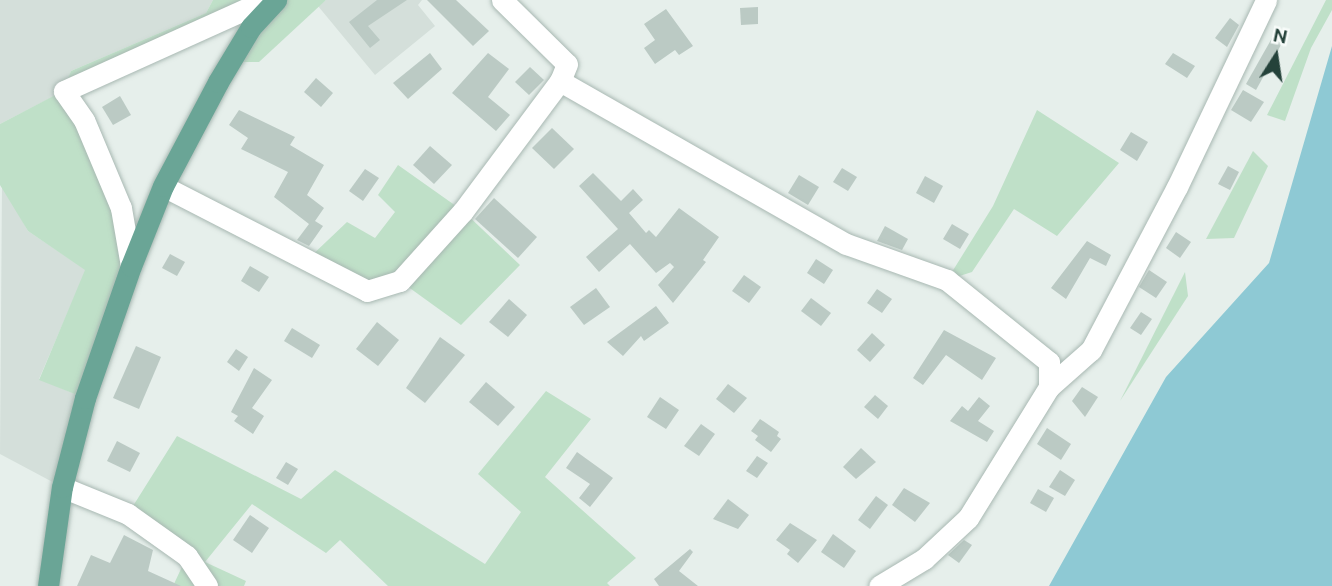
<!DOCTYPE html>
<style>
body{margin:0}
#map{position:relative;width:1332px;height:586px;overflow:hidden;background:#e6efeb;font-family:Ubuntu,sans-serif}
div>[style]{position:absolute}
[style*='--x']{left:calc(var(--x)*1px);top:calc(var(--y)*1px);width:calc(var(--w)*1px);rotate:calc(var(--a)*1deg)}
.built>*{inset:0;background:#d4dfda}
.green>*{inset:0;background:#bfe0c8}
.water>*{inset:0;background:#8ec9d4}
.building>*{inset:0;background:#bbcac4}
.roads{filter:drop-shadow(0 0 2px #a8b8b2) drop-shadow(0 0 2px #a8b8b2)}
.minor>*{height:21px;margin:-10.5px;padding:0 10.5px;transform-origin:10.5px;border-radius:10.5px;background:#fff}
.major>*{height:21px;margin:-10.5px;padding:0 10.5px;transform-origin:10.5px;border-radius:10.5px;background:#6aa596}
span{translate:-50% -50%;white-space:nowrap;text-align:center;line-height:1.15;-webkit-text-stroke:5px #f7fbf9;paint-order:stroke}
.north{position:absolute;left:1241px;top:21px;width:70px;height:70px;-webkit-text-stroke:5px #f7fbf9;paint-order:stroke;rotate:12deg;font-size:19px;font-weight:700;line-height:28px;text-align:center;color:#24423a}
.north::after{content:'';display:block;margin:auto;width:24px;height:32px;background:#24423a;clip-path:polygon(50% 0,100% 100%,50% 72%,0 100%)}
</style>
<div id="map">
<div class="built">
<div style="clip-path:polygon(0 0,213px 0,206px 13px,71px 71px,64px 91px,0 124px)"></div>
<div style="clip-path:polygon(326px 0,422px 0,418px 5px,435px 26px,375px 75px,318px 6px)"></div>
<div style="clip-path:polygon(2px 184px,28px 231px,86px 270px,39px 379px,85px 398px,62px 487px,0 454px)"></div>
</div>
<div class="green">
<div style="clip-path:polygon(213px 0,266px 0,64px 91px,84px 120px,131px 266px,85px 398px,39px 380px,85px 270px,28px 231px,0 185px,0 124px,63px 91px,71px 71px,206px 13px)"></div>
<div style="clip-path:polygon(276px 0,326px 0,259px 62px,228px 62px)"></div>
<div style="clip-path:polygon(1326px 0,1332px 0,1332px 10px,1311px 48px,1285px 121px,1267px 115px)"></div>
<div style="clip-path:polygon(1037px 110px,1119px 163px,1057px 236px,1014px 209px,972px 272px,947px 280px,993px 206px)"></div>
<div style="clip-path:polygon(1253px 151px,1268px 166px,1234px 238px,1206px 239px)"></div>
<div style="clip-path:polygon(398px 165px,463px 211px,520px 265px,461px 325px,400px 281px,367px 291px,307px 260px,347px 222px,375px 238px,395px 212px,378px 195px)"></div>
<div style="clip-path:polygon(1185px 272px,1188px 296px,1120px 401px)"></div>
<div style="clip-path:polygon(546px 391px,591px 419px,545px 477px,636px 558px,607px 583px,610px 586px,388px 586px,340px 540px,326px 553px,252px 504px,205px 562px,246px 581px,244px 586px,173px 586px,187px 556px,128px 514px,177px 436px,301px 499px,335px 470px,485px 564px,521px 512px,478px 474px)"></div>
</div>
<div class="water">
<div style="clip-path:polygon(1332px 46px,1332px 586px,1049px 586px,1166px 377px,1269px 263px)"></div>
</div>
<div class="building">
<div style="clip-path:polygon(377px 0,407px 0,368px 26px,380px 40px,370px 48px,349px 22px)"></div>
<div style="clip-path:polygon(427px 0,456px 0,489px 31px,473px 46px)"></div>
<div style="clip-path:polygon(758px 7px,758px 24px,741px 25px,740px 8px)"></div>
<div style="clip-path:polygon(666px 9px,693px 46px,679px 55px,675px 50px,655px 64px,644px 48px,655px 40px,644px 24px)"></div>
<div style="clip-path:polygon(1230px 18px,1239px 25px,1227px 47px,1215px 38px)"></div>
<div style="clip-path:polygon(1272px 38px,1282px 43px,1256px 90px,1246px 84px)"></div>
<div style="clip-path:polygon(430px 53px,442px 69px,408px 99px,393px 83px)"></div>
<div style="clip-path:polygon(488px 53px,509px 69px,488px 97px,510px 115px,496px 131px,452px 93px)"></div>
<div style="clip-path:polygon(1173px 53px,1195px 66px,1187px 78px,1165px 64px)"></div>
<div style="clip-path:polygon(530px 67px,544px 80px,529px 95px,515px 82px)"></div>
<div style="clip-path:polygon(316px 78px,333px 93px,321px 107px,304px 92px)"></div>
<div style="clip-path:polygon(1243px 90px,1264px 102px,1251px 122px,1231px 110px)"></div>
<div style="clip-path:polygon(120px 96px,131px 115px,113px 125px,102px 107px)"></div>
<div style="clip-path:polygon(239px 110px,295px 137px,290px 145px,324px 165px,307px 195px,324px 208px,315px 221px,323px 226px,309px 246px,297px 240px,309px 224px,274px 197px,288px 172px,241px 149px,248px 138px,229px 125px)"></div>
<div style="clip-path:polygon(552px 128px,574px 149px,554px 169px,532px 148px)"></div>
<div style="clip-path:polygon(1131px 132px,1148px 142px,1137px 161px,1120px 150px)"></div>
<div style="clip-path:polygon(430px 146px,452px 165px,434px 184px,413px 165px)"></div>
<div style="clip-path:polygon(1228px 166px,1239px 172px,1230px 190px,1218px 184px)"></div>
<div style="clip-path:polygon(842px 168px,857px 177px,848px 191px,833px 182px)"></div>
<div style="clip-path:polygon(365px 169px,379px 178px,363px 201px,349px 191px)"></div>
<div style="clip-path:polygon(593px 173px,621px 201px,633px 189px,643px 200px,629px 213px,646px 233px,649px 230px,656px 237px,679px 208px,719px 237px,703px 260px,706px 262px,673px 303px,658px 285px,674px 267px,670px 263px,656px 273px,630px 244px,599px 272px,586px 257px,618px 229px,579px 186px)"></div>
<div style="clip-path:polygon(799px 175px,819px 187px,808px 205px,788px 193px)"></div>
<div style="clip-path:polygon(925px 176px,943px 186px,934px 203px,916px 193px)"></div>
<div style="clip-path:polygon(494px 198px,537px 237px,518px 258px,475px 219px)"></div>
<div style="clip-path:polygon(952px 224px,969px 234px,960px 249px,943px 239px)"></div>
<div style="clip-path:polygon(885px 226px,908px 239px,902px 250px,877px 241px)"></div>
<div style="clip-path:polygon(1176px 232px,1191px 242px,1180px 258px,1166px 248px)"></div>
<div style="clip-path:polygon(1087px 241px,1111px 255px,1106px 266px,1090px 258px,1066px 299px,1051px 288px)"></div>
<div style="clip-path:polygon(170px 254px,185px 262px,177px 276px,162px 268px)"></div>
<div style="clip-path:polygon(816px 259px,833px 270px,824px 284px,807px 273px)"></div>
<div style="clip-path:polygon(250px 266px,269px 277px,259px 292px,241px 281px)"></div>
<div style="clip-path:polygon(1149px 270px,1167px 282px,1156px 298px,1139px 287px)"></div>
<div style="clip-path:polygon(744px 275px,761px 287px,749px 303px,732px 291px)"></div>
<div style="clip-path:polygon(596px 288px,610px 307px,584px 325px,570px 307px)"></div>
<div style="clip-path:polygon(877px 289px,892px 299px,882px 313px,867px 303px)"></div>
<div style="clip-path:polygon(811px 298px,831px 313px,821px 326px,801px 311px)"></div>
<div style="clip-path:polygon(509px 299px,527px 315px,508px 337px,489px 322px)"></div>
<div style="clip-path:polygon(656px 306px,669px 323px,644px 341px,641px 336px,623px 356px,607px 342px)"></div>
<div style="clip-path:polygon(1141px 312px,1152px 319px,1141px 335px,1130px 328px)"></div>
<div style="clip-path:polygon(377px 322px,399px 340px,378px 366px,356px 349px)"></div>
<div style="clip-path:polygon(292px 328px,320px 345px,312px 358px,284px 341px)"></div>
<div style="clip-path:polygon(944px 330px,996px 358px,982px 380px,946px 355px,923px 385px,913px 378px)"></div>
<div style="clip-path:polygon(872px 333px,885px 345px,870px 362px,857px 350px)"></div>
<div style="clip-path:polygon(440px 337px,465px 355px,425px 403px,406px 388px)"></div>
<div style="clip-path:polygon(136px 346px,161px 357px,139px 409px,113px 398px)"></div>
<div style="clip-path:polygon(236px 349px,248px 357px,239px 371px,227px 362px)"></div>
<div style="clip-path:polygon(254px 368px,272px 380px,252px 408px,264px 416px,253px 434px,234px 421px,238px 416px,231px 412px)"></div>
<div style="clip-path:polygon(486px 382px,515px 407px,498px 426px,469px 402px)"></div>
<div style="clip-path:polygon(728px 384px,747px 398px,734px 413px,716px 399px)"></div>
<div style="clip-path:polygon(1082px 387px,1098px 397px,1085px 417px,1072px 401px)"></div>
<div style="clip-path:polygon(875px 395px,888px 406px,878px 419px,864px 407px)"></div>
<div style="clip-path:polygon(660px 397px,679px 410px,666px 429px,647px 417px)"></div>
<div style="clip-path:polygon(979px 397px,990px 406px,978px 421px,994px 431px,987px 442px,950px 421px,962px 406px,968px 411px)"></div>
<div style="clip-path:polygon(760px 419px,779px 432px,777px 436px,781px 439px,771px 452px,755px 440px,758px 436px,751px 431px)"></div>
<div style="clip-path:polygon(701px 424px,715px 434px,699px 456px,684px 446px)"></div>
<div style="clip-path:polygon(1047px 428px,1071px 444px,1061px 460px,1037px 444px)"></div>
<div style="clip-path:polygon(117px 441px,140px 453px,130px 472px,107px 461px)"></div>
<div style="clip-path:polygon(861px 448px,876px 462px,856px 479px,843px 467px)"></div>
<div style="clip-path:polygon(577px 452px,613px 478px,590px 507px,579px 498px,590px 484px,566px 468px)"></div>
<div style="clip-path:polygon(757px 456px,768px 463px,757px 478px,746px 471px)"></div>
<div style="clip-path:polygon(286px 462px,298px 469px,288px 485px,276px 478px)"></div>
<div style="clip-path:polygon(1060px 470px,1075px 480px,1065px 496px,1049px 487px)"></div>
<div style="clip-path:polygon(904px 488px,930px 503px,915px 522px,892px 505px)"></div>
<div style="clip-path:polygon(1038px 489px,1054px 498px,1046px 512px,1030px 503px)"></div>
<div style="clip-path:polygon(876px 496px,888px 505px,870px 529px,858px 520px)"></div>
<div style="clip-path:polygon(728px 499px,749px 515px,738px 529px,713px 519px)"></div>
<div style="clip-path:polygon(250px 515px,269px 528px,252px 553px,233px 540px)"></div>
<div style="clip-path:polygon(790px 523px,817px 540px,798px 563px,787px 554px,790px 550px,776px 540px)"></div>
<div style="clip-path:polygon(833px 534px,856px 551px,844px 568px,821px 552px)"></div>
<div style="clip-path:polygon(124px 535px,153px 550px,148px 571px,181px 586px,77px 586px,91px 555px,110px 563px)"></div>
<div style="clip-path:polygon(964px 540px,972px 545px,959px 563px,948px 555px)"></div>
<div style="clip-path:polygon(690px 549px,693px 552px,679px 571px,698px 586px,659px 586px,654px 579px)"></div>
</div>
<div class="roads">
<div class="minor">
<div style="--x:502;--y:0;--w:91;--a:44.6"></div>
<div style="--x:567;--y:64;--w:18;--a:112"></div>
<div style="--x:560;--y:81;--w:329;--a:29.7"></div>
<div style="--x:846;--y:244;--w:107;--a:19.6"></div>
<div style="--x:947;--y:280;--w:131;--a:38.8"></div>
<div style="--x:1049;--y:362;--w:25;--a:90"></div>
<div style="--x:1049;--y:387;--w:154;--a:121.7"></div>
<div style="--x:968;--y:518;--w:60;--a:137"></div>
<div style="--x:924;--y:559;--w:52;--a:149"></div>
<div style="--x:163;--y:186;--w:229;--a:27.2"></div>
<div style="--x:367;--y:291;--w:34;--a:-17"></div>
<div style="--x:400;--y:281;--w:94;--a:-48"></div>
<div style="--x:463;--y:211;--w:162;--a:-53.3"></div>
<div style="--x:131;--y:266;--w:59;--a:-99.8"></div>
<div style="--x:121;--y:208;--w:95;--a:-112.8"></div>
<div style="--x:84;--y:120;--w:35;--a:-125"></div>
<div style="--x:64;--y:91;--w:222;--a:-24.3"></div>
<div style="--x:1049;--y:387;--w:56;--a:-41.4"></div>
<div style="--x:1091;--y:350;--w:184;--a:-62.2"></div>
<div style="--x:1177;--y:187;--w:207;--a:-64.5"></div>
<div style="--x:62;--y:487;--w:71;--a:22.2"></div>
<div style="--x:128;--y:514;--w:72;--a:35.4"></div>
<div style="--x:187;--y:556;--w:36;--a:56"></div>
</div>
<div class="major">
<div style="--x:48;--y:586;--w:100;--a:-82"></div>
<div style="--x:62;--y:487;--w:92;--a:-75.5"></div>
<div style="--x:85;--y:398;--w:140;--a:-70.8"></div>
<div style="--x:131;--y:266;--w:86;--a:-68.2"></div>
<div style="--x:163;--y:186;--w:118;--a:-62.1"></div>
<div style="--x:218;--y:82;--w:64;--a:-59"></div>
<div style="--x:251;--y:27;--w:37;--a:-47"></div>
</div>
</div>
<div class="north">N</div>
</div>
